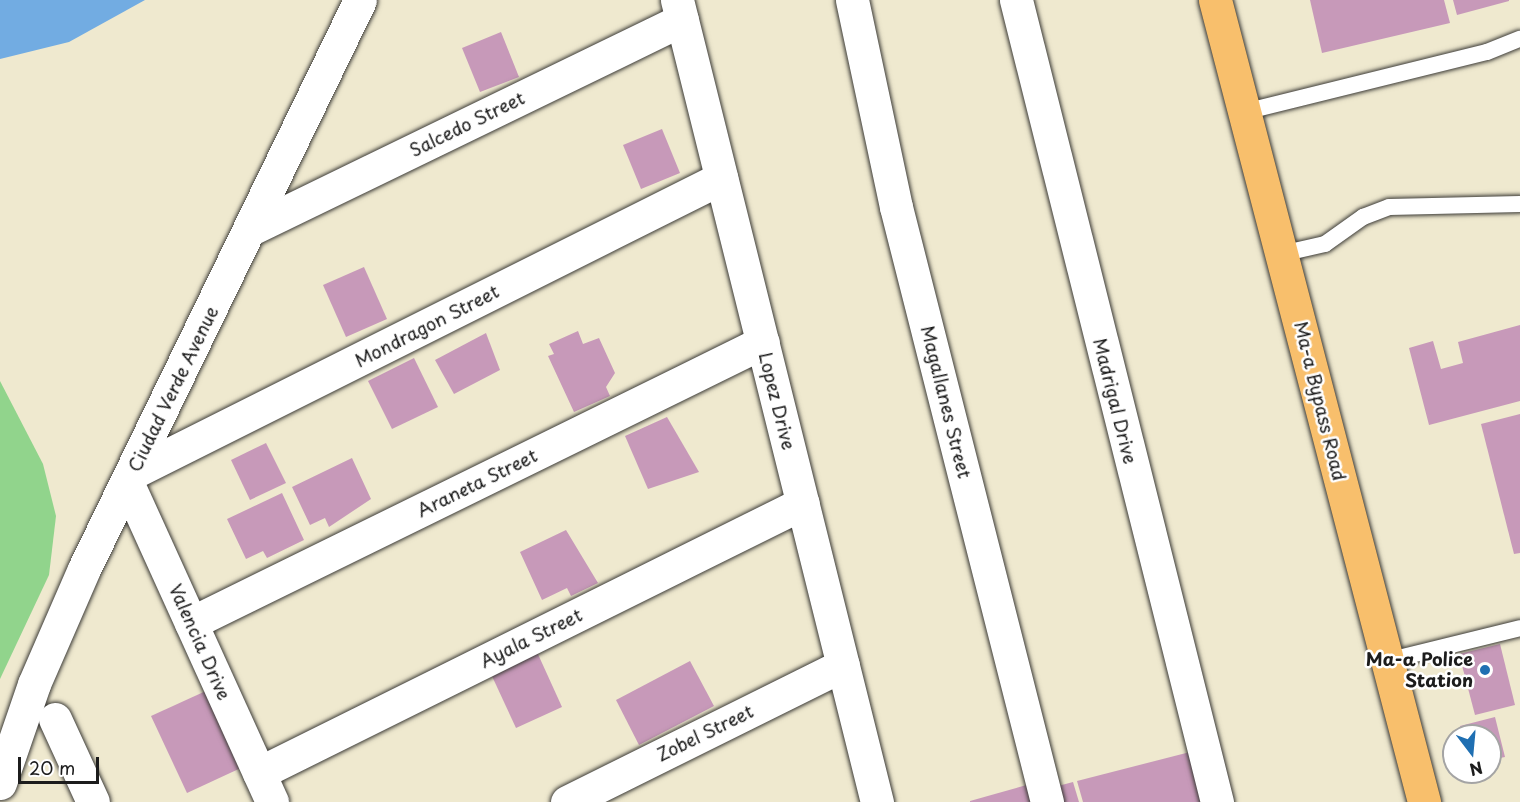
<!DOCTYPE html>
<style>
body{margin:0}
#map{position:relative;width:1520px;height:802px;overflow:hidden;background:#efe9cf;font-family:"Playpen Sans",sans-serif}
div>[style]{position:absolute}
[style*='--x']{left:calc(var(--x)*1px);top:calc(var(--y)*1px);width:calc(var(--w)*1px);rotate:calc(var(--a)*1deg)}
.green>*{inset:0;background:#91d48c}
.water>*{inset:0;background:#72ace2}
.building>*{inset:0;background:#c799b9}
.roads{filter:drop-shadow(0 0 2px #3c3b37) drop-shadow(0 0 2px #3c3b37)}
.lane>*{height:16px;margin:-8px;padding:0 8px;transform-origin:8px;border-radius:8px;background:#fff}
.street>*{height:33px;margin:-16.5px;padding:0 16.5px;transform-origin:16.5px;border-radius:16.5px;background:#fff}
.primary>*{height:33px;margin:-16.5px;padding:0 16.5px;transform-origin:16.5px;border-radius:16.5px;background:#f8bf6c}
.dots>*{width:16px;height:16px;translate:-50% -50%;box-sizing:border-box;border:3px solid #fff;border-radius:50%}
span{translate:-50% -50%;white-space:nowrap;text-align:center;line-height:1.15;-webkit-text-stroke:5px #fff;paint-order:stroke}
.street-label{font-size:18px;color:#1c1c1c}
.poi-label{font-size:18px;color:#1c1c1c;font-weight:700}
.right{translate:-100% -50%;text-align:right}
.north{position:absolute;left:1442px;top:724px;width:60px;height:60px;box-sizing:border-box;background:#fff;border:2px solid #a4a4a4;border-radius:50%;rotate:164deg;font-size:16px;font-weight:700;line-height:24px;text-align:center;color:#1c1c1c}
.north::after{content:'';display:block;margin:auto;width:21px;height:27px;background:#1f6fb2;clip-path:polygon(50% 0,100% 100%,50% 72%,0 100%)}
.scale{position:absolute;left:18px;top:757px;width:81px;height:27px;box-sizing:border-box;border:3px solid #1c1c1c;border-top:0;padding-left:8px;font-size:18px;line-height:21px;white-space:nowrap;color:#1c1c1c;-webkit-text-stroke:4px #fff;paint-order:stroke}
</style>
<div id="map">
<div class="green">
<div style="clip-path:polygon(0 381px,43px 464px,56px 516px,49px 575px,0 679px)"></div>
</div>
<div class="water">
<div style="clip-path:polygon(0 0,145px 0,69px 42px,0 59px)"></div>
</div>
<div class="building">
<div style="clip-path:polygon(1310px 0,1444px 0,1450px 23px,1322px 53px)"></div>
<div style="clip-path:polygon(1453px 0,1509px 0,1509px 1px,1457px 15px)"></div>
<div style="clip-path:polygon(501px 32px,519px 77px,480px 92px,462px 48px)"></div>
<div style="clip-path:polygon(662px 129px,680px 173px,641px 189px,623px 145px)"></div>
<div style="clip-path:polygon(364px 267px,387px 319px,346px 337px,323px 285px)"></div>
<div style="clip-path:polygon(1520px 325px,1520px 401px,1429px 425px,1409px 348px,1433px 341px,1441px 369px,1463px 363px,1458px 342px)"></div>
<div style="clip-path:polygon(578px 331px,583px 344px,599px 338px,615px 373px,606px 387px,610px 396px,574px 412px,548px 356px,554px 354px,549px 344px)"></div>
<div style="clip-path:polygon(486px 333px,500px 370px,454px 394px,435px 360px)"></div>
<div style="clip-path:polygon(414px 358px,438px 407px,392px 429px,368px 381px)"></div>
<div style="clip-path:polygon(1520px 414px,1520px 553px,1514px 554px,1481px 424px)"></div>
<div style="clip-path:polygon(667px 417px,699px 472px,648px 489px,625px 436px)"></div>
<div style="clip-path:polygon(266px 443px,286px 483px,250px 500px,231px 460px)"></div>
<div style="clip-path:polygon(352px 458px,371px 499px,329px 527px,325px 518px,310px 525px,292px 487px)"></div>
<div style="clip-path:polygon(282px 493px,304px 540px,267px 558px,263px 551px,246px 559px,227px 519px)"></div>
<div style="clip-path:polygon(566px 530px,598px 583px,571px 596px,567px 588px,542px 600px,520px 552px)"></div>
<div style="clip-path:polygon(1500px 644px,1515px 705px,1475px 715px,1459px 654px)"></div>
<div style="clip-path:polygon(537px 652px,562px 707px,516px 728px,491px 674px)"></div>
<div style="clip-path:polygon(690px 661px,714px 706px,639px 745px,616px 700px)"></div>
<div style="clip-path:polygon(208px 690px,243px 767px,187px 793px,151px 716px)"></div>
<div style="clip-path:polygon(1495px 717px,1505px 757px,1490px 760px,1490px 736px,1462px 736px,1460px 726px)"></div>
<div style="clip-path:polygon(1190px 752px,1202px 802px,1083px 802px,1077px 781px)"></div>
<div style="clip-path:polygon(1073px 782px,1079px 802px,1062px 802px,1058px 786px)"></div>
<div style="clip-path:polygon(1030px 784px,1035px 802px,970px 802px,970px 801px)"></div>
</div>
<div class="roads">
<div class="lane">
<div style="--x:1244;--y:112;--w:250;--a:-13.9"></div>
<div style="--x:1487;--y:52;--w:35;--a:-22"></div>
<div style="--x:1281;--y:254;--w:45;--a:-12.8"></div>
<div style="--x:1325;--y:244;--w:47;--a:-35.4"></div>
<div style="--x:1363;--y:217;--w:28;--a:-21"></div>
<div style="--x:1389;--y:207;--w:131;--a:-1.3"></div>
<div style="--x:1386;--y:661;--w:138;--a:-13.8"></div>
</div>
<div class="street">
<div style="--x:677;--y:0;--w:827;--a:76"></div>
<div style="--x:852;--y:0;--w:212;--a:78"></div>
<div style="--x:896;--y:207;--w:614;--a:75.76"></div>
<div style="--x:1016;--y:0;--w:827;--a:75.93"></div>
<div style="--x:251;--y:229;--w:479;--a:-25.9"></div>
<div style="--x:132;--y:473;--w:659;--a:-26.6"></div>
<div style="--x:127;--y:482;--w:351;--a:65.6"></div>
<div style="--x:191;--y:623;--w:637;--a:-26.16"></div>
<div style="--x:55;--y:719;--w:91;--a:65.4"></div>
<div style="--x:259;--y:773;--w:607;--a:-26.4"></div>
<div style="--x:0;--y:783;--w:105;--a:-71"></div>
<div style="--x:34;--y:684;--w:125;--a:-66.5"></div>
<div style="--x:84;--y:569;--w:632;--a:-64.12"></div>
<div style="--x:567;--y:802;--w:308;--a:-26.4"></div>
</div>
<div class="primary">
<div style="--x:1215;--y:0;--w:829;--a:75.39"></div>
</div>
</div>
<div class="dots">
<div style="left:1485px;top:670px;background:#1f6fb2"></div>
</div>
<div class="street-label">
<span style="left:467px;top:124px;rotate:-26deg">Salcedo Street</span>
<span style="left:427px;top:326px;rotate:-27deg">Mondragon Street</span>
<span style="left:173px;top:389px;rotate:-64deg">Ciudad Verde Avenue</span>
<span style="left:777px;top:401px;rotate:76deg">Lopez Drive</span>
<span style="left:1115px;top:401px;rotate:76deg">Madrigal Drive</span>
<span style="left:1320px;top:401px;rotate:76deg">Ma-a Bypass Road</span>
<span style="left:946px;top:402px;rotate:76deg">Magallanes Street</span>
<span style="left:477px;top:483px;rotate:-26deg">Araneta Street</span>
<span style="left:531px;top:638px;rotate:-26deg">Ayala Street</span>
<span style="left:200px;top:642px;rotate:66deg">Valencia Drive</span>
<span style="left:705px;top:733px;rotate:-26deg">Zobel Street</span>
</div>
<div class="poi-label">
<span class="right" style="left:1473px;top:670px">Ma-a Police<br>Station</span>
</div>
<div class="north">N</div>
<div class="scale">20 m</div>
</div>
